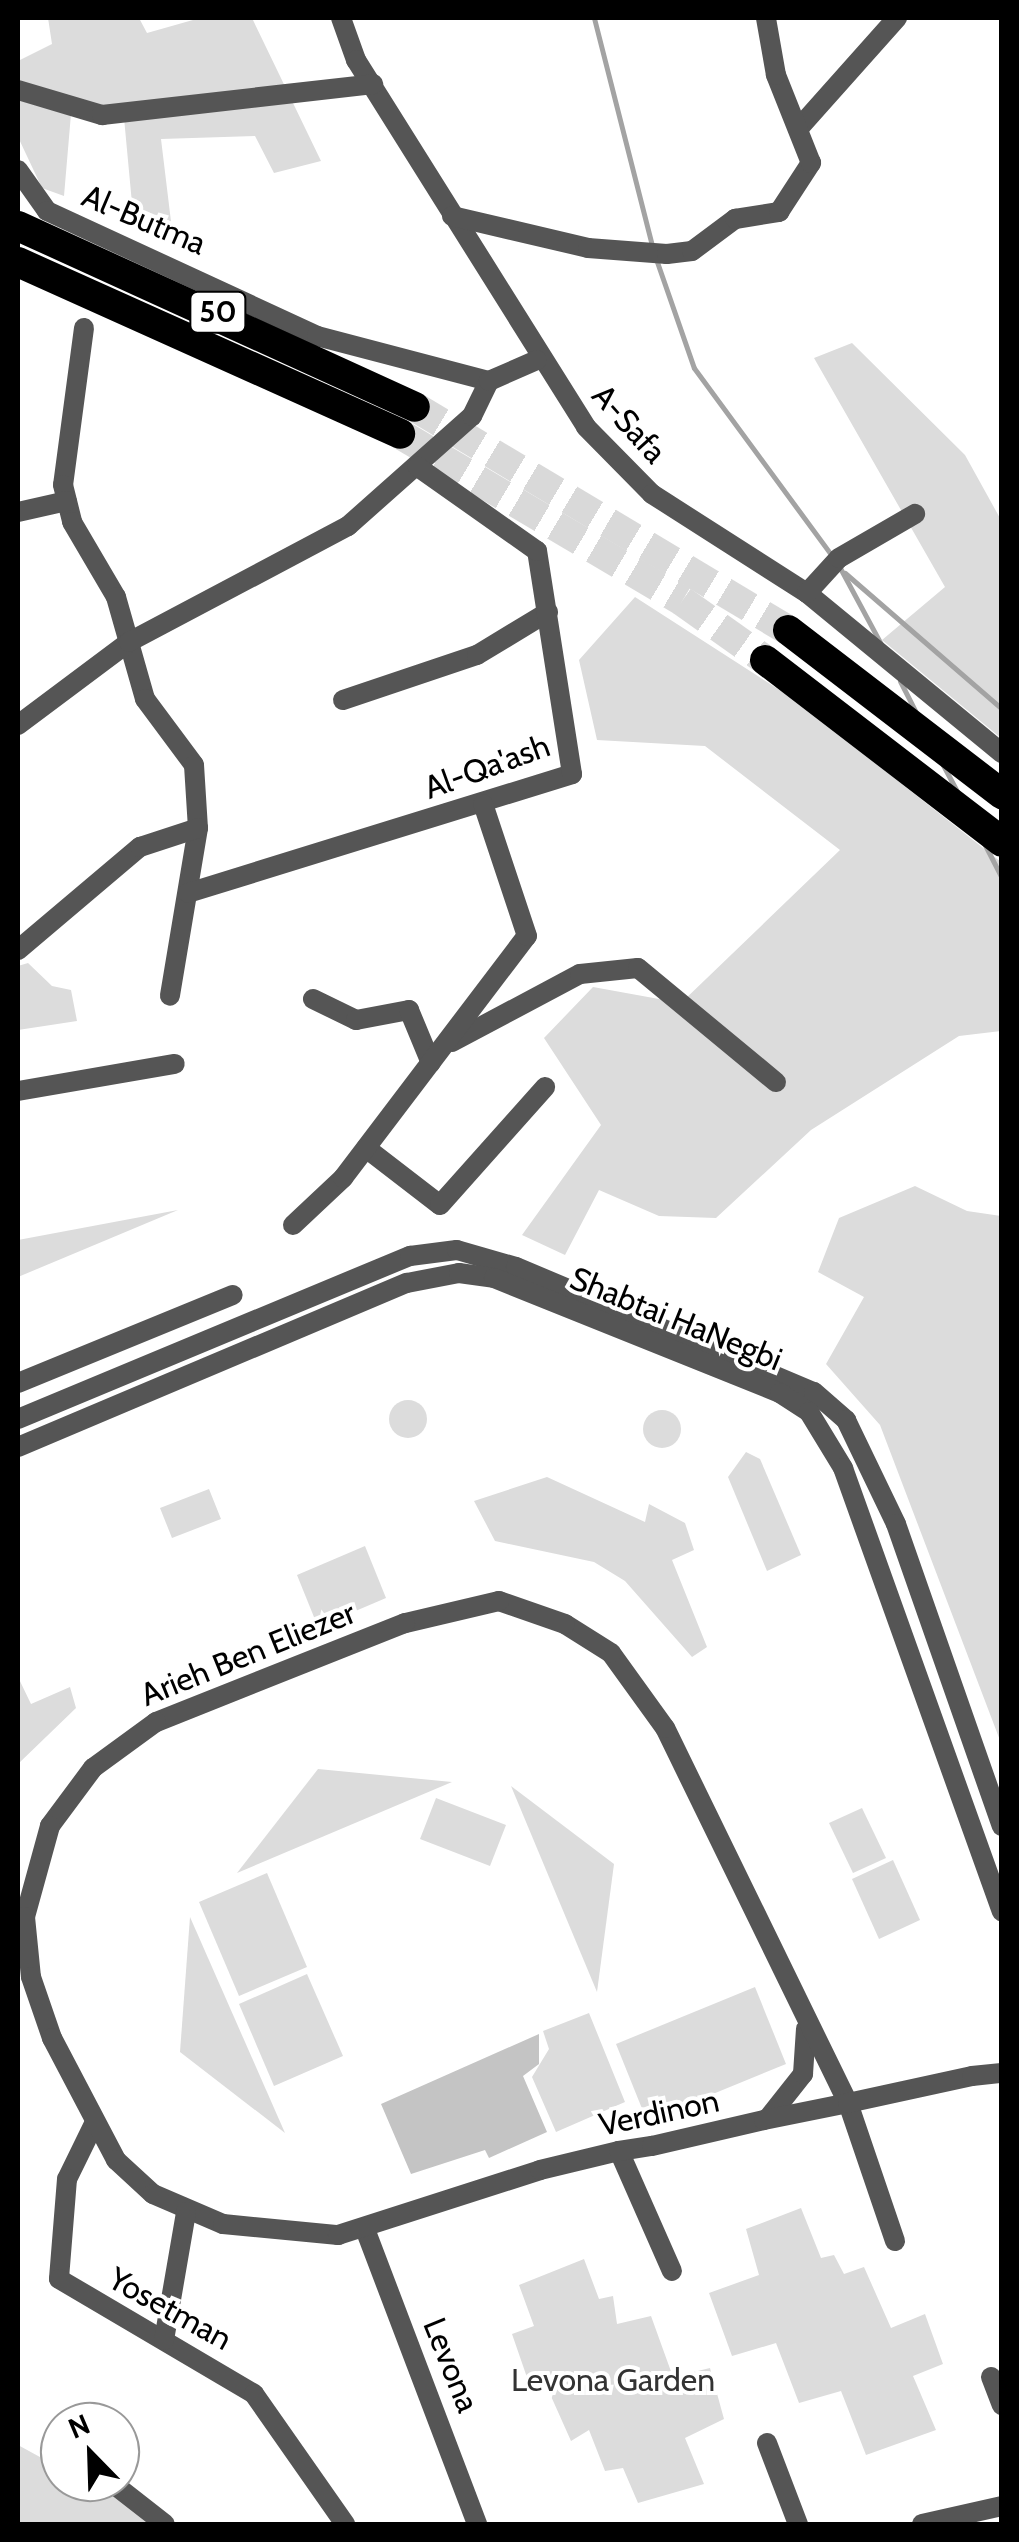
<!DOCTYPE html>
<style>
body{margin:0}
#map{position:relative;width:1019px;height:2542px;overflow:hidden;background:#fff;font-family:Cabin,sans-serif}
div>[style]{position:absolute}
[style*='--x']{left:calc(var(--x)*1px);top:calc(var(--y)*1px);width:calc(var(--w)*1px);rotate:calc(var(--a)*1deg)}
.green>*{inset:0;background:#dcdcdc}
.round{border-radius:50%}
.stream>*{height:5px;margin:-2.5px;padding:0 2.5px;transform-origin:2.5px;border-radius:2.5px;background:#a3a3a3}
.building>*{inset:0;background:#c4c4c4}
.highway-tunnel>*{height:30px;margin-top:-15px;transform-origin:0;background:repeating-linear-gradient(90deg,#d9d9d9 0 30px,transparent 0 45px)}
.minor>*{height:20px;margin:-10px;padding:0 10px;transform-origin:10px;border-radius:10px;background:#555}
.highway>*{height:30px;margin:-15px;padding:0 15px;transform-origin:15px;border-radius:15px;background:#000}
span{translate:-50% -50%;white-space:nowrap;text-align:center;line-height:1.15;-webkit-text-stroke:8px #fff;paint-order:stroke}
.shield-label span{padding:2px 8px;background:#fff;border:2px solid;border-radius:8px;-webkit-text-stroke-width:0}
.shield-label{font-size:30px;color:#000;font-weight:700}
.street-label{font-size:32px;color:#000}
.park-label{font-size:32px;color:#333}
.frame{position:absolute;inset:0;border:20px solid #000;pointer-events:none}
.north{position:absolute;left:40px;top:2402px;width:100px;height:100px;box-sizing:border-box;background:#fff;border:2px solid #999;border-radius:50%;rotate:337deg;font-size:28px;font-weight:700;line-height:40px;text-align:center;color:#000}
.north::after{content:'';display:block;margin:auto;width:35px;height:45px;background:#000;clip-path:polygon(50% 0,100% 100%,50% 72%,0 100%)}
</style>
<div id="map">
<div class="green">
<div style="clip-path:polygon(48px 18px,139px 18px,147px 33px,200px 18px,252px 18px,321px 161px,274px 173px,255px 136px,161px 139px,173px 238px,134px 225px,123px 107px,71px 114px,64px 196px,42px 188px,18px 137px,18px 61px,52px 44px)"></div>
<div style="clip-path:polygon(852px 343px,965px 455px,1001px 520px,1001px 738px,882px 640px,945px 587px,814px 358px)"></div>
<div style="clip-path:polygon(635px 597px,795px 700px,1001px 862px,1001px 1031px,959px 1036px,811px 1130px,716px 1218px,659px 1216px,599px 1190px,565px 1255px,522px 1235px,601px 1125px,544px 1038px,593px 987px,681px 1003px,840px 850px,705px 746px,597px 740px,579px 660px)"></div>
<div style="clip-path:polygon(28px 963px,52px 986px,71px 990px,77px 1021px,18px 1030px,18px 966px)"></div>
<div style="clip-path:polygon(915px 1186px,967px 1211px,1001px 1216px,1001px 1743px,880px 1425px,826px 1364px,864px 1297px,818px 1272px,839px 1218px)"></div>
<div style="clip-path:polygon(178px 1210px,18px 1277px,18px 1240px)"></div>
<div class="round" style="left:389px;top:1400px;width:38px;height:38px"></div>
<div class="round" style="left:643px;top:1410px;width:38px;height:38px"></div>
<div style="clip-path:polygon(746px 1452px,760px 1459px,801px 1555px,767px 1571px,728px 1477px)"></div>
<div style="clip-path:polygon(547px 1477px,645px 1522px,649px 1504px,685px 1523px,694px 1550px,672px 1560px,707px 1647px,692px 1657px,625px 1581px,594px 1562px,495px 1541px,474px 1501px)"></div>
<div style="clip-path:polygon(209px 1489px,221px 1519px,172px 1538px,160px 1508px)"></div>
<div style="clip-path:polygon(365px 1546px,386px 1598px,318px 1627px,297px 1575px)"></div>
<div style="clip-path:polygon(18px 1677px,31px 1704px,70px 1687px,76px 1708px,18px 1764px)"></div>
<div style="clip-path:polygon(318px 1769px,452px 1782px,237px 1873px)"></div>
<div style="clip-path:polygon(511px 1786px,614px 1864px,597px 1992px)"></div>
<div style="clip-path:polygon(436px 1798px,506px 1825px,490px 1866px,420px 1839px)"></div>
<div style="clip-path:polygon(862px 1808px,886px 1858px,853px 1873px,829px 1823px)"></div>
<div style="clip-path:polygon(893px 1860px,920px 1920px,879px 1939px,852px 1879px)"></div>
<div style="clip-path:polygon(267px 1873px,307px 1967px,239px 1996px,199px 1902px)"></div>
<div style="clip-path:polygon(190px 1917px,285px 2133px,180px 2052px)"></div>
<div style="clip-path:polygon(307px 1974px,343px 2056px,274px 2086px,239px 2004px)"></div>
<div style="clip-path:polygon(755px 1987px,786px 2064px,647px 2121px,616px 2044px)"></div>
<div style="clip-path:polygon(589px 2013px,625px 2102px,556px 2132px,532px 2077px,549px 2049px,543px 2031px)"></div>
<div style="clip-path:polygon(801px 2208px,821px 2258px,834px 2255px,844px 2274px,864px 2267px,891px 2328px,925px 2314px,943px 2364px,913px 2376px,936px 2430px,866px 2455px,841px 2391px,799px 2403px,776px 2343px,732px 2356px,709px 2293px,759px 2275px,746px 2229px)"></div>
<div style="clip-path:polygon(584px 2259px,599px 2299px,613px 2296px,617px 2324px,651px 2316px,673px 2377px,710px 2368px,724px 2419px,685px 2438px,704px 2484px,638px 2503px,623px 2468px,605px 2471px,589px 2430px,571px 2441px,546px 2385px,531px 2389px,512px 2334px,534px 2326px,519px 2285px)"></div>
<div style="clip-path:polygon(18px 2445px,60px 2468px,60px 2482px,105px 2483px,154px 2524px,18px 2524px)"></div>
</div>
<div class="stream">
<div style="--x:594;--y:18;--w:238;--a:75.7"></div>
<div style="--x:656;--y:259;--w:115;--a:70.8"></div>
<div style="--x:694;--y:368;--w:235;--a:53.7"></div>
<div style="--x:839;--y:566;--w:89;--a:61.7"></div>
<div style="--x:845;--y:573;--w:208;--a:40.9"></div>
<div style="--x:900;--y:681;--w:34;--a:63"></div>
<div style="--x:943;--y:765;--w:30;--a:62"></div>
<div style="--x:985;--y:845;--w:37;--a:63"></div>
</div>
<div class="building">
<div style="clip-path:polygon(539px 2034px,539px 2064px,523px 2076px,547px 2132px,489px 2158px,485px 2150px,411px 2174px,381px 2104px)"></div>
</div>
<div class="highway-tunnel">
<div style="--x:415;--y:407;--w:435;--a:30.9"></div>
<div style="--x:400;--y:434;--w:328;--a:30.6"></div>
<div style="--x:682;--y:601;--w:102;--a:35.4"></div>
</div>
<div class="minor">
<div style="--x:341;--y:18;--w:45;--a:70.3"></div>
<div style="--x:356;--y:60;--w:433;--a:57.9"></div>
<div style="--x:586;--y:427;--w:94;--a:45.4"></div>
<div style="--x:652;--y:494;--w:184;--a:32.6"></div>
<div style="--x:807;--y:593;--w:252;--a:39.4"></div>
<div style="--x:18;--y:90;--w:88;--a:16.6"></div>
<div style="--x:102;--y:115;--w:273;--a:-6.5"></div>
<div style="--x:798;--y:129;--w:149;--a:-48.3"></div>
<div style="--x:18;--y:170;--w:50;--a:54.7"></div>
<div style="--x:47;--y:211;--w:298;--a:24.8"></div>
<div style="--x:317;--y:336;--w:178;--a:14.7"></div>
<div style="--x:452;--y:216;--w:140;--a:13.2"></div>
<div style="--x:588;--y:248;--w:79;--a:4.3"></div>
<div style="--x:667;--y:254;--w:25;--a:-7"></div>
<div style="--x:692;--y:251;--w:54;--a:-36.7"></div>
<div style="--x:735;--y:219;--w:45;--a:-9"></div>
<div style="--x:779;--y:212;--w:59;--a:-56.9"></div>
<div style="--x:811;--y:163;--w:95;--a:-111.7"></div>
<div style="--x:776;--y:75;--w:58;--a:-100"></div>
<div style="--x:84;--y:328;--w:158;--a:97.6"></div>
<div style="--x:63;--y:485;--w:38;--a:76"></div>
<div style="--x:72;--y:522;--w:87;--a:59.6"></div>
<div style="--x:116;--y:597;--w:106;--a:74.1"></div>
<div style="--x:145;--y:699;--w:82;--a:53.4"></div>
<div style="--x:194;--y:765;--w:63;--a:86.4"></div>
<div style="--x:198;--y:828;--w:170;--a:99.5"></div>
<div style="--x:18;--y:512;--w:50;--a:-12.7"></div>
<div style="--x:807;--y:593;--w:47;--a:-47.6"></div>
<div style="--x:839;--y:558;--w:88;--a:-30.1"></div>
<div style="--x:343;--y:700;--w:141;--a:-18.6"></div>
<div style="--x:477;--y:655;--w:83;--a:-31.2"></div>
<div style="--x:18;--y:725;--w:139;--a:-36.8"></div>
<div style="--x:129;--y:642;--w:248;--a:-27.9"></div>
<div style="--x:348;--y:526;--w:166;--a:-41.6"></div>
<div style="--x:472;--y:416;--w:39;--a:-64"></div>
<div style="--x:489;--y:381;--w:52;--a:-23.6"></div>
<div style="--x:188;--y:893;--w:402;--a:-17.2"></div>
<div style="--x:572;--y:774;--w:226;--a:-98.9"></div>
<div style="--x:537;--y:551;--w:146;--a:-144.8"></div>
<div style="--x:18;--y:950;--w:160;--a:-40.2"></div>
<div style="--x:140;--y:847;--w:61;--a:-18.1"></div>
<div style="--x:313;--y:999;--w:48;--a:26"></div>
<div style="--x:356;--y:1020;--w:54;--a:-10.7"></div>
<div style="--x:409;--y:1010;--w:57;--a:67.5"></div>
<div style="--x:452;--y:1042;--w:145;--a:-28"></div>
<div style="--x:580;--y:974;--w:58;--a:-5.9"></div>
<div style="--x:638;--y:968;--w:179;--a:39.6"></div>
<div style="--x:18;--y:1091;--w:159;--a:-9.8"></div>
<div style="--x:366;--y:1148;--w:93;--a:37.6"></div>
<div style="--x:440;--y:1205;--w:158;--a:-48.3"></div>
<div style="--x:293;--y:1225;--w:69;--a:-43.2"></div>
<div style="--x:343;--y:1178;--w:304;--a:-52.8"></div>
<div style="--x:527;--y:936;--w:139;--a:-108.4"></div>
<div style="--x:18;--y:1383;--w:232;--a:-22.3"></div>
<div style="--x:18;--y:1419;--w:425;--a:-22.6"></div>
<div style="--x:410;--y:1256;--w:47;--a:-7.3"></div>
<div style="--x:457;--y:1250;--w:61;--a:16.1"></div>
<div style="--x:516;--y:1267;--w:323;--a:22.8"></div>
<div style="--x:814;--y:1392;--w:43;--a:41.2"></div>
<div style="--x:846;--y:1420;--w:115;--a:64.3"></div>
<div style="--x:896;--y:1524;--w:320;--a:70.7"></div>
<div style="--x:18;--y:1447;--w:422;--a:-22.9"></div>
<div style="--x:407;--y:1283;--w:53;--a:-10.9"></div>
<div style="--x:459;--y:1273;--w:35;--a:8"></div>
<div style="--x:494;--y:1278;--w:308;--a:21.9"></div>
<div style="--x:780;--y:1393;--w:35;--a:33"></div>
<div style="--x:809;--y:1412;--w:66;--a:58.7"></div>
<div style="--x:843;--y:1468;--w:471;--a:70.3"></div>
<div style="--x:769;--y:2117;--w:55;--a:-51.7"></div>
<div style="--x:803;--y:2074;--w:45;--a:-86.2"></div>
<div style="--x:94;--y:2124;--w:61;--a:116.1"></div>
<div style="--x:67;--y:2179;--w:100;--a:94.6"></div>
<div style="--x:59;--y:2279;--w:226;--a:30.5"></div>
<div style="--x:254;--y:2394;--w:159;--a:55"></div>
<div style="--x:619;--y:2151;--w:131;--a:66.2"></div>
<div style="--x:365;--y:2229;--w:316;--a:69.2"></div>
<div style="--x:895;--y:2241;--w:146;--a:-108.8"></div>
<div style="--x:848;--y:2103;--w:417;--a:-116"></div>
<div style="--x:665;--y:1728;--w:92;--a:-125.8"></div>
<div style="--x:611;--y:1653;--w:54;--a:-147.8"></div>
<div style="--x:565;--y:1624;--w:70;--a:-160.8"></div>
<div style="--x:499;--y:1601;--w:97;--a:166.8"></div>
<div style="--x:405;--y:1623;--w:268;--a:158.3"></div>
<div style="--x:156;--y:1722;--w:78;--a:143.9"></div>
<div style="--x:93;--y:1768;--w:72;--a:126.6"></div>
<div style="--x:50;--y:1826;--w:94;--a:105.4"></div>
<div style="--x:25;--y:1917;--w:60;--a:84.3"></div>
<div style="--x:31;--y:1977;--w:65;--a:71"></div>
<div style="--x:52;--y:2038;--w:138;--a:62.3"></div>
<div style="--x:116;--y:2160;--w:50;--a:42.6"></div>
<div style="--x:153;--y:2194;--w:76;--a:23.2"></div>
<div style="--x:223;--y:2224;--w:116;--a:5.5"></div>
<div style="--x:338;--y:2235;--w:212;--a:-17.8"></div>
<div style="--x:540;--y:2170;--w:81;--a:-13.5"></div>
<div style="--x:619;--y:2151;--w:33;--a:-9"></div>
<div style="--x:652;--y:2146;--w:115;--a:-13.1"></div>
<div style="--x:764;--y:2120;--w:86;--a:-11.4"></div>
<div style="--x:848;--y:2103;--w:127;--a:-12.3"></div>
<div style="--x:972;--y:2076;--w:30;--a:-6"></div>
<div style="--x:164;--y:2340;--w:130;--a:-80.2"></div>
<div style="--x:991;--y:2377;--w:30;--a:69"></div>
<div style="--x:767;--y:2443;--w:87;--a:69.1"></div>
<div style="--x:55;--y:2462;--w:5;--a:22"></div>
<div style="--x:111;--y:2482;--w:68;--a:37.9"></div>
<div style="--x:922;--y:2524;--w:82;--a:-12.7"></div>
</div>
<div class="highway">
<div style="--x:18;--y:226;--w:436;--a:24.5"></div>
<div style="--x:18;--y:262;--w:419;--a:24.2"></div>
<div style="--x:788;--y:630;--w:270;--a:37.5"></div>
<div style="--x:765;--y:660;--w:299;--a:37.5"></div>
</div>
<div class="shield-label">
<span style="left:218px;top:312px">50</span>
</div>
<div class="street-label">
<span style="left:144px;top:220px;rotate:23deg">Al-Butma</span>
<span style="left:629px;top:424px;rotate:48deg">A-Safa</span>
<span style="left:487px;top:767px;rotate:-20deg">Al-Qa'ash</span>
<span style="left:676px;top:1319px;rotate:22deg">Shabtai HaNegbi</span>
<span style="left:248px;top:1654px;rotate:-22deg">Arieh Ben Eliezer</span>
<span style="left:659px;top:2113px;rotate:-12deg">Verdinon</span>
<span style="left:170px;top:2309px;rotate:29deg">Yosetman</span>
<span style="left:451px;top:2365px;rotate:68deg">Levona</span>
</div>
<div class="park-label">
<span style="left:613px;top:2380px">Levona Garden</span>
</div>
<div class="frame"></div>
<div class="north">N</div>
</div>
